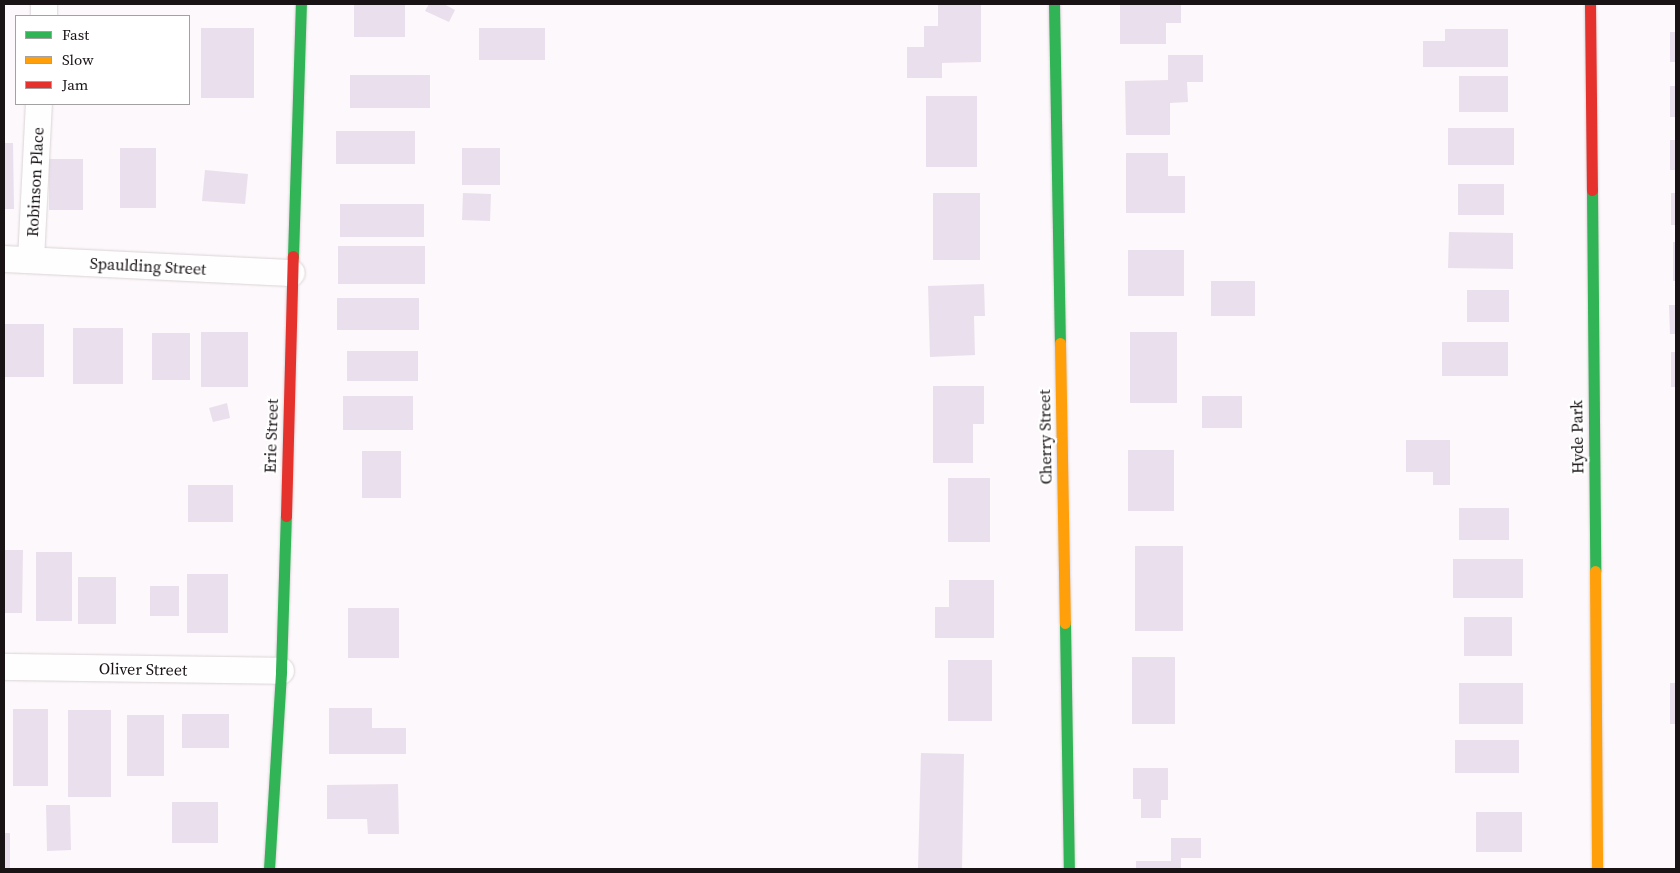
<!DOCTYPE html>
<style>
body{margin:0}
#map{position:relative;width:1680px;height:873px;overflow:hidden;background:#fdf8fb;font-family:"Source Serif 4",serif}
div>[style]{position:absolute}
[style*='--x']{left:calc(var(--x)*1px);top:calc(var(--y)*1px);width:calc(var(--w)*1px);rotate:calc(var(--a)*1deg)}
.building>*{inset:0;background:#eae0ed}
.roads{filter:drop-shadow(0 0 1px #dad4d7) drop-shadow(0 0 1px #dad4d7)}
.street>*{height:26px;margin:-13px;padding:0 13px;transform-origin:13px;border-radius:13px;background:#fffefe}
.fast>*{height:11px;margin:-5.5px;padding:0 5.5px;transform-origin:5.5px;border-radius:5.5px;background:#30b455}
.slow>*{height:11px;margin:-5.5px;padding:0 5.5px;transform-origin:5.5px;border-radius:5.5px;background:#ff9f0a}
.jam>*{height:11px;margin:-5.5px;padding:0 5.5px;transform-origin:5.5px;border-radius:5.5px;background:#e5322d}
span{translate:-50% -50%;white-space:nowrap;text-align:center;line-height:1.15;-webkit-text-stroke:4.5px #fff;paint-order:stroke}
.street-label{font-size:16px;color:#191316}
.frame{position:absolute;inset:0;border:5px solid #191316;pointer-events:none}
.legend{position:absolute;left:15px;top:15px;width:175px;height:90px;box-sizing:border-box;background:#fff;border:1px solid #a3a1a2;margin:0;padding:6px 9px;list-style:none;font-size:15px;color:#191316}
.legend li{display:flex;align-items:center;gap:10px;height:25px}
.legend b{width:25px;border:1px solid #a3a1a2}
</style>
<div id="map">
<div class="building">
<div style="clip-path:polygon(354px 4px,405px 4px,405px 37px,354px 37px)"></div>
<div style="clip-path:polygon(429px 4px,444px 4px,455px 10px,449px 22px,425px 11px)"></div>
<div style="clip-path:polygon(938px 4px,981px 4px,981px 62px,942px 63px,942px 78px,907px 78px,907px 47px,924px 47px,924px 26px,938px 26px)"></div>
<div style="clip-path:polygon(1120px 4px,1181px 4px,1181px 23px,1166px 23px,1166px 44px,1120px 44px)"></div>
<div style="clip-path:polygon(201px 28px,254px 28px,254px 98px,201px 98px)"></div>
<div style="clip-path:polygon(479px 28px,545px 28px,545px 60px,479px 60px)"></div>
<div style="clip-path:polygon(1445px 29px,1508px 29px,1508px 67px,1423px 67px,1423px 41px,1445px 41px)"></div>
<div style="clip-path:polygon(1670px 32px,1676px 32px,1676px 62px,1670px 62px)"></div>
<div style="clip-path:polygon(1168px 55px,1203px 55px,1203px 82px,1187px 82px,1188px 102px,1170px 103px,1170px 135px,1126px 135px,1125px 81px,1168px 80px)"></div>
<div style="clip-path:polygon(350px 75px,430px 75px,430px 108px,350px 108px)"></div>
<div style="clip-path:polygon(1459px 76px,1508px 76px,1508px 112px,1459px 112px)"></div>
<div style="clip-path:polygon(1670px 86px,1676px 86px,1676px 117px,1670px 117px)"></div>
<div style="clip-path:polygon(926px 96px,977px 96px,977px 167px,926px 167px)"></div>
<div style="clip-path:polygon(1448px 128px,1514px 128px,1514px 165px,1448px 165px)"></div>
<div style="clip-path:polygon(336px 131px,415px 131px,415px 164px,336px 164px)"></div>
<div style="clip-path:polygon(1670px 140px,1676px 140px,1676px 170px,1670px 170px)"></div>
<div style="clip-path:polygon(4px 143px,13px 143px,14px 209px,4px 209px)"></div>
<div style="clip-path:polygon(120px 148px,156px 148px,156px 208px,120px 208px)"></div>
<div style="clip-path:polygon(462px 148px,500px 148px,500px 185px,462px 185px)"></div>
<div style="clip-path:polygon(1126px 153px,1168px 153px,1168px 176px,1185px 176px,1185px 213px,1126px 213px)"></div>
<div style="clip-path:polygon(49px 159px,83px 159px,83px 210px,49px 210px)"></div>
<div style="clip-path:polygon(205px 170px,248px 174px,245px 204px,202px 201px)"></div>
<div style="clip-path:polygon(1458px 184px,1504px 184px,1504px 215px,1458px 215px)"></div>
<div style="clip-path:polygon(463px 193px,491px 194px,490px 221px,462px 220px)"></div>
<div style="clip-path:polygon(933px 193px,980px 193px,980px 260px,933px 260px)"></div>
<div style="clip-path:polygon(1671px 193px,1676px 193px,1676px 225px,1671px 225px)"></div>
<div style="clip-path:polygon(340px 204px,424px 204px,424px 237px,340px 237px)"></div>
<div style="clip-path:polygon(1449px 232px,1513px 233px,1513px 269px,1448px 268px)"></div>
<div style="clip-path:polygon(1673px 242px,1676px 242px,1676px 281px,1673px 281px)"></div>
<div style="clip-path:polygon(338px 246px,425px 246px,425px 284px,338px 284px)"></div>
<div style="clip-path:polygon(1128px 250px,1184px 250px,1184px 296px,1128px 296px)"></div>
<div style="clip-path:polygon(1211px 281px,1255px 281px,1255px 316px,1211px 316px)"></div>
<div style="clip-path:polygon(984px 284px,985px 316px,974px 316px,975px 355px,930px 357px,928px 286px)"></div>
<div style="clip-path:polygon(1467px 290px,1509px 290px,1509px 322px,1467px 322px)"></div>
<div style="clip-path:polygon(337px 298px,419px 298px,419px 330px,337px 330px)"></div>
<div style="clip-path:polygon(1669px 305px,1676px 305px,1676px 334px,1670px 334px)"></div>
<div style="clip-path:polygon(4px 324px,44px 324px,44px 377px,4px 377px)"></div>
<div style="clip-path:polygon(73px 328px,123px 328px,123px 384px,73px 384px)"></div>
<div style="clip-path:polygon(201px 332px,248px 332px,248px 387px,201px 387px)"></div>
<div style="clip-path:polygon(1130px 332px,1177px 332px,1177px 403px,1130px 403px)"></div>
<div style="clip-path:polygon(152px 333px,190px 333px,190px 380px,152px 380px)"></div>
<div style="clip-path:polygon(1442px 342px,1508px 342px,1508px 376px,1442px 376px)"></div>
<div style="clip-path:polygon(347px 351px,418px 351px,418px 381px,347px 381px)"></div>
<div style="clip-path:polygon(1671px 352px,1676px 352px,1676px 387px,1671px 387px)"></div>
<div style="clip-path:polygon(933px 386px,984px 386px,984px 424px,973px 424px,973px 463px,933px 463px)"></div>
<div style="clip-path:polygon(343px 396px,413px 396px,413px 430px,343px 430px)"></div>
<div style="clip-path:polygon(1202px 396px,1242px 396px,1242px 428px,1202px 428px)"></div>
<div style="clip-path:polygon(227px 403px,230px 418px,213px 422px,209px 408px)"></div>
<div style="clip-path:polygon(1406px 440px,1450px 440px,1450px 485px,1433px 485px,1433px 472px,1406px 472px)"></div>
<div style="clip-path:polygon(1128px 450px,1174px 450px,1174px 511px,1128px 511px)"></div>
<div style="clip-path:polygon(362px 451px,401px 451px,401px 498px,362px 498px)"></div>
<div style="clip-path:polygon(948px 478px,990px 478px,990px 542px,948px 542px)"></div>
<div style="clip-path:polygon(188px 485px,233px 485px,233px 522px,188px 522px)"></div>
<div style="clip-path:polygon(1459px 508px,1509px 508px,1509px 540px,1459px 540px)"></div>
<div style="clip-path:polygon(1135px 546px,1183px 546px,1183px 631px,1135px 631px)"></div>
<div style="clip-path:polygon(4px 550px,23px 550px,22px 613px,4px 613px)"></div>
<div style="clip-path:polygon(36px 552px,72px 552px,72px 621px,36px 621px)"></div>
<div style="clip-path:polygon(1453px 559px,1523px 559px,1523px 598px,1453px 598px)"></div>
<div style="clip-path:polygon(187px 574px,228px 574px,228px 633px,187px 633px)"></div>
<div style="clip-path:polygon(78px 577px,116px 577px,116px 624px,78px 624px)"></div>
<div style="clip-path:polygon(949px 580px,994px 580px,994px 638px,935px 638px,935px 607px,949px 607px)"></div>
<div style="clip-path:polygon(150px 586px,179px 586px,179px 616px,150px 616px)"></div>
<div style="clip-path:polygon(348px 608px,399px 608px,399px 658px,348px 658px)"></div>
<div style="clip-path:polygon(1464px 617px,1512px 617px,1512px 656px,1464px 656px)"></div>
<div style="clip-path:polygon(1132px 657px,1175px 657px,1175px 724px,1132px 724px)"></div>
<div style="clip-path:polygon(948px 660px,992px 660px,992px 721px,948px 721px)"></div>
<div style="clip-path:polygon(1459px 683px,1523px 683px,1523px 724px,1459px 724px)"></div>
<div style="clip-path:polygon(1670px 683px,1676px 683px,1676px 724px,1670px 724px)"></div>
<div style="clip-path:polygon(329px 708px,372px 708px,372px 728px,406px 728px,406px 754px,329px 754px)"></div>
<div style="clip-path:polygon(13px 709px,48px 709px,48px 786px,13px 786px)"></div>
<div style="clip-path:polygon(68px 710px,111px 710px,111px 797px,68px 797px)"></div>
<div style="clip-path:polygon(182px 714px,229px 714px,229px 748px,182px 748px)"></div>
<div style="clip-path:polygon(127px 715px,164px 715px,164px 776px,127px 776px)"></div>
<div style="clip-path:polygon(1455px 740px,1519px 740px,1519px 773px,1455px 773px)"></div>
<div style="clip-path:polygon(921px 753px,964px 754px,962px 869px,918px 869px)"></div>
<div style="clip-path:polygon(1133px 768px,1168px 768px,1168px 800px,1161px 800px,1161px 818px,1141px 818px,1141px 799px,1133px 799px)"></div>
<div style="clip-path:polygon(398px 784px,399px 834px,368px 834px,367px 819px,327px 819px,327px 785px)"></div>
<div style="clip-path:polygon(172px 802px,218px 802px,218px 843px,172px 843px)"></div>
<div style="clip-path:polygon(46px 805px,70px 805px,71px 850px,47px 851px)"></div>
<div style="clip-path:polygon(1476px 812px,1522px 812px,1522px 852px,1476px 852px)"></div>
<div style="clip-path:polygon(4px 833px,10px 833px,10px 869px,4px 869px)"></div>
<div style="clip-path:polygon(1171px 838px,1201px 838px,1201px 858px,1181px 858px,1181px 869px,1136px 869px,1136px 861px,1171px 861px)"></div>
</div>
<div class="roads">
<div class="street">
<div style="--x:44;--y:16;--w:12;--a:-90"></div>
<div style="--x:4;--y:259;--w:288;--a:2.8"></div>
<div style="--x:31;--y:260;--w:156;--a:-87.1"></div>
<div style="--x:4;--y:667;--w:277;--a:0.8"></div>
</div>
<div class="fast">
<div style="--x:1054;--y:4;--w:339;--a:89"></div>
<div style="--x:1592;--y:190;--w:381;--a:89.5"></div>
<div style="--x:293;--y:256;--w:252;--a:-88.2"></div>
<div style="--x:1065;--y:623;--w:246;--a:89.1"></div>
<div style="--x:269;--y:869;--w:198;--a:-86.5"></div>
<div style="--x:281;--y:671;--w:155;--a:-88.2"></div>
</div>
<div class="slow">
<div style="--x:1060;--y:343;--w:280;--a:89"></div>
<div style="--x:1595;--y:571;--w:298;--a:89.6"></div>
</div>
<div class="jam">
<div style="--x:1590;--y:4;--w:186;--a:89.4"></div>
<div style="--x:286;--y:516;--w:260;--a:-88.5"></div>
</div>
</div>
<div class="street-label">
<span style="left:35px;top:182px;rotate:-87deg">Robinson Place</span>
<span style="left:148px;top:266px;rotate:3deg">Spaulding Street</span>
<span style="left:271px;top:436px;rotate:-88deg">Erie Street</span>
<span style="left:1045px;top:437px;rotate:-91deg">Cherry Street</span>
<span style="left:1577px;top:437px;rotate:-91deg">Hyde Park</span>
<span style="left:143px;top:669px;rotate:1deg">Oliver Street</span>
</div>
<div class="frame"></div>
<ul class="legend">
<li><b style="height:6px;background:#30b455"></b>Fast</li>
<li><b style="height:6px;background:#ff9f0a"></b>Slow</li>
<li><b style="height:6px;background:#e5322d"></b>Jam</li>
</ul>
</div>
